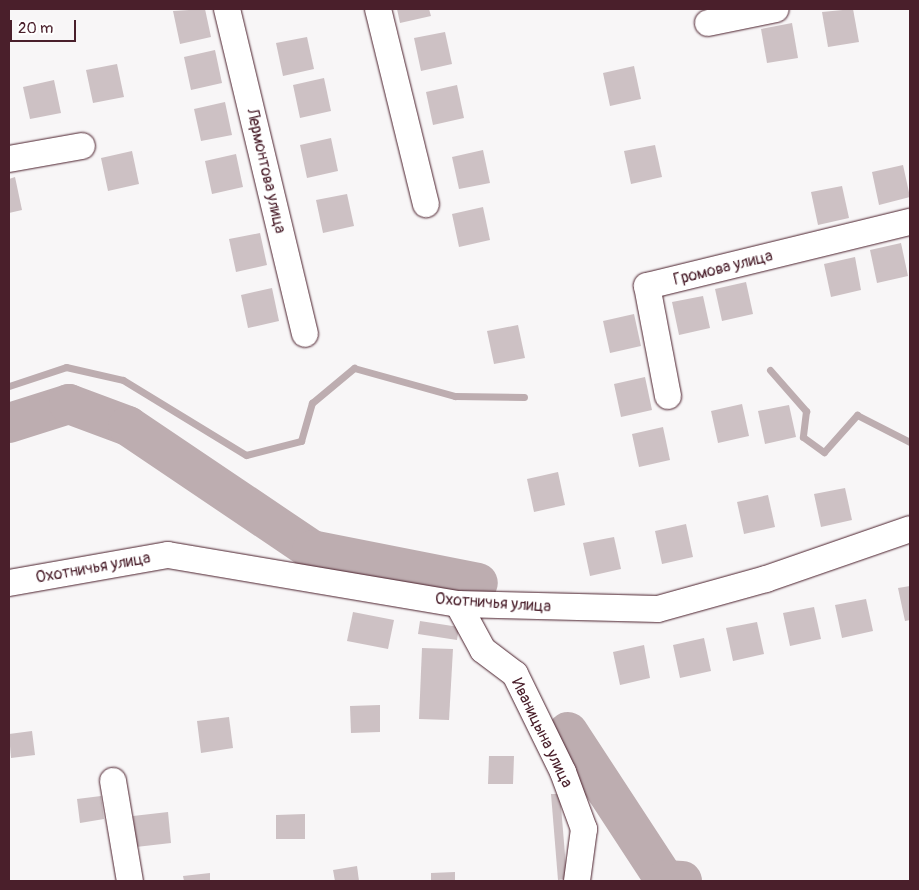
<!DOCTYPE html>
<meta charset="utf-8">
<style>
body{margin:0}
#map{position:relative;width:919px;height:890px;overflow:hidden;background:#f8f6f7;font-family:Pangolin,sans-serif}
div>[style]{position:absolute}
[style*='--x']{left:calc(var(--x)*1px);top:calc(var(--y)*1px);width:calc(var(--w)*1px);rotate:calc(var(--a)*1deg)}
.stream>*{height:7px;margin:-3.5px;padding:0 3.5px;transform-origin:3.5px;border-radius:3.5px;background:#bdadb0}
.river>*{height:40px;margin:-20px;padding:0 20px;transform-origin:20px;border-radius:20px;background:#bdadb0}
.building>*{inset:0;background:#cdc1c4}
.roads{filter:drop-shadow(0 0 1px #4a1f2b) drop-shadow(0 0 1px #4a1f2b)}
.minor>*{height:26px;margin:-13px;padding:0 13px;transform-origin:13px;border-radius:13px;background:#fff}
span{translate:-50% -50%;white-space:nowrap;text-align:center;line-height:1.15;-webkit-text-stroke:4.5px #fff;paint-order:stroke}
.street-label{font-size:16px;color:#4a1f2b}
.frame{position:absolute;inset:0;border:10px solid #4a1f2b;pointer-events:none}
.scale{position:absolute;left:10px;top:20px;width:66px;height:22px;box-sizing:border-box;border:2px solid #4a1f2b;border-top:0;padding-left:6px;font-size:15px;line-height:18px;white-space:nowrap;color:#4a1f2b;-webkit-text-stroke:4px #fff;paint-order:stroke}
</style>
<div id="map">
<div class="stream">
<div style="--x:770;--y:370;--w:55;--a:48.7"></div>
<div style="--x:806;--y:411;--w:26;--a:97"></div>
<div style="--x:803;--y:437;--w:26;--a:36"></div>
<div style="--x:824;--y:452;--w:50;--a:-48.3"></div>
<div style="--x:857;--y:415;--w:59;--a:27"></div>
<div style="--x:9;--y:386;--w:60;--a:-18.4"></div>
<div style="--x:66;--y:367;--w:58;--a:12.8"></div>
<div style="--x:123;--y:380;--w:144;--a:31.4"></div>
<div style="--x:246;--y:455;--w:57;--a:-14.3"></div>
<div style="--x:301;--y:441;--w:40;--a:-74"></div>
<div style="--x:312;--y:403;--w:55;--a:-39.8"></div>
<div style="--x:354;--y:368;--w:105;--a:15.5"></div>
<div style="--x:455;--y:396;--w:69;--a:0.8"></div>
</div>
<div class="river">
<div style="--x:9;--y:423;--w:63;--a:-17.6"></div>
<div style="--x:69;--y:404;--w:63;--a:20.4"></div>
<div style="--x:128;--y:426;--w:222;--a:34"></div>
<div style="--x:312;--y:550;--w:169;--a:11.2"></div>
<div style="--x:568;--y:732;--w:177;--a:56.8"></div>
<div style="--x:665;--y:880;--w:17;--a:3"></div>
</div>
<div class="building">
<div style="clip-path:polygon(205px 9px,211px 37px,180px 44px,173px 11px)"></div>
<div style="clip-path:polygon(397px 9px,429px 9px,431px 16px,400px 23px)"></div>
<div style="clip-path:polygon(853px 9px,859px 42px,828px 47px,822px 12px)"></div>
<div style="clip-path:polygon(792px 23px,798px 58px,767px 63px,761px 29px)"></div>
<div style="clip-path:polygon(445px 32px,452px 64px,421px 71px,414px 38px)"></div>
<div style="clip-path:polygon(307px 37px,314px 69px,283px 76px,276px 43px)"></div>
<div style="clip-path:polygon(215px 50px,222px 83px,191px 90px,184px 57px)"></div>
<div style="clip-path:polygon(117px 64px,124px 97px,93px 103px,86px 70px)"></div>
<div style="clip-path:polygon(634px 66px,641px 99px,610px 106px,603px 73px)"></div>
<div style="clip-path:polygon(324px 78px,331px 111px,300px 118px,293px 85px)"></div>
<div style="clip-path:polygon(54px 80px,61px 113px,30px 119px,23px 87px)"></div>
<div style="clip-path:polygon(457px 85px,464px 118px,433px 125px,426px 92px)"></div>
<div style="clip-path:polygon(225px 102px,232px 135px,201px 141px,194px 109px)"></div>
<div style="clip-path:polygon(331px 138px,338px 171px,307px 178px,300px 145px)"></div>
<div style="clip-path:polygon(655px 145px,662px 177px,631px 184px,624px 151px)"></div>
<div style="clip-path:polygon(483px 150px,490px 183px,459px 189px,452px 157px)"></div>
<div style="clip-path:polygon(132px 151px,139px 184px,108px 191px,101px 158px)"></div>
<div style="clip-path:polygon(236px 154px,243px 187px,212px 194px,205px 161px)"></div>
<div style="clip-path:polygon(903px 165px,910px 197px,879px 205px,872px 172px)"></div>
<div style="clip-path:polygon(15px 177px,22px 210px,9px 213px,9px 179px)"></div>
<div style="clip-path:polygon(842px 186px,849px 218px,818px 225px,811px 192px)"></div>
<div style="clip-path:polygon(347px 194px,354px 226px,323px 233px,316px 200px)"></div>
<div style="clip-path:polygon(483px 207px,490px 240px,459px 247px,452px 214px)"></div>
<div style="clip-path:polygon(260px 233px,267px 265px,236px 272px,229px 239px)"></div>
<div style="clip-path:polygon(901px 243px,908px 276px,877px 283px,870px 250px)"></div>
<div style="clip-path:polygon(855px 257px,861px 290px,831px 297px,824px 264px)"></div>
<div style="clip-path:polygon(746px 282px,753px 314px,722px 321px,715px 289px)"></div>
<div style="clip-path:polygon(272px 288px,279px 321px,248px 328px,241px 295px)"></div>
<div style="clip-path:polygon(703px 296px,710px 328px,679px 335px,672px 302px)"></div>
<div style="clip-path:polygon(634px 314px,641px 346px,610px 353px,603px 321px)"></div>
<div style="clip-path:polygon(518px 325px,525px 358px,494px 364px,487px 331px)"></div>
<div style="clip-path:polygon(645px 377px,652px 410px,621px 417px,614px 384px)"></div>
<div style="clip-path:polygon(742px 404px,749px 436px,718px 443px,711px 411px)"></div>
<div style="clip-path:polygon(789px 405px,796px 437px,765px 444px,758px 411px)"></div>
<div style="clip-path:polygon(663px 427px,670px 460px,639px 467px,632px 434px)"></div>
<div style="clip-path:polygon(558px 472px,565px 505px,534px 512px,527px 479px)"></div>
<div style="clip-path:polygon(845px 488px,852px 520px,821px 527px,814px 494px)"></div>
<div style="clip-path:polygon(768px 495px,775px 527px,744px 534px,737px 502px)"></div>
<div style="clip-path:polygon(686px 524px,693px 557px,662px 564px,655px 531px)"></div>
<div style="clip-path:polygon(614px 537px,621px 569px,590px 576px,583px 543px)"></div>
<div style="clip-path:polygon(910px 586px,910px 620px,905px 621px,898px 588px)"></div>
<div style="clip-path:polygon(866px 599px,873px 631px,842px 638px,835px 605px)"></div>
<div style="clip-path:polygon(814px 607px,821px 639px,790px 646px,783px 613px)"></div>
<div style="clip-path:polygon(353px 612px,394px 620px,388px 649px,347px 641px)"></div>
<div style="clip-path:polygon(420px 621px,459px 627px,457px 640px,418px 634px)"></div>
<div style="clip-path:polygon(757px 622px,764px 654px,733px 661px,726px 628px)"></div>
<div style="clip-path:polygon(704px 638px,711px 671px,680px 678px,673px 645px)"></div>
<div style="clip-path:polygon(644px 645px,650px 678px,620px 685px,613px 652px)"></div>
<div style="clip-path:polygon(422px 648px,453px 649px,449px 720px,419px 719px)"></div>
<div style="clip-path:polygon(380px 705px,380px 732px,351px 733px,350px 706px)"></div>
<div style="clip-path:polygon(229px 717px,233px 748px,201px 753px,197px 721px)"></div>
<div style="clip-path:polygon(32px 731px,35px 755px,11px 758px,9px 734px)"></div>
<div style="clip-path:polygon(489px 756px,514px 756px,513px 784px,488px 784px)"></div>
<div style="clip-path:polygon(551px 794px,560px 794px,567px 879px,558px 880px)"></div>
<div style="clip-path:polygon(101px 796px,104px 819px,80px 823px,77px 799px)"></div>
<div style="clip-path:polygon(168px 812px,171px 843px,136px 847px,133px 816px)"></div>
<div style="clip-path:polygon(305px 814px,305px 839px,276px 839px,276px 815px)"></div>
<div style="clip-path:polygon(357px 866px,359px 881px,335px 881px,333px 870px)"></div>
<div style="clip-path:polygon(455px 872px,455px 881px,431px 881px,431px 873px)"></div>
<div style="clip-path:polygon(210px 873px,210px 881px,184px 881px,183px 876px)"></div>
</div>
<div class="roads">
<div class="minor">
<div style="--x:227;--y:9;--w:334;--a:76.5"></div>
<div style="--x:378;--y:9;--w:201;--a:76.2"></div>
<div style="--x:708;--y:23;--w:69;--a:-11.6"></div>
<div style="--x:9;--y:159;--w:74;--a:-10.1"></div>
<div style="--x:668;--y:396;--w:112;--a:-100.8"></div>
<div style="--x:647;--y:286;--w:271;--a:-13.7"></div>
<div style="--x:9;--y:583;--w:161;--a:-10"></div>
<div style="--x:168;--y:555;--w:294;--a:9.6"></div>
<div style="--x:458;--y:604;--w:200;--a:1.4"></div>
<div style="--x:658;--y:609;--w:112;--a:-15.5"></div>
<div style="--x:766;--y:579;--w:152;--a:-19.1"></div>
<div style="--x:458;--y:604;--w:52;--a:61.5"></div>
<div style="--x:483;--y:650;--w:40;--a:37"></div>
<div style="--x:515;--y:674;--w:109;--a:63.9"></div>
<div style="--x:563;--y:772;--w:61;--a:69.8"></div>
<div style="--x:584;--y:829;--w:52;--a:97.7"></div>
<div style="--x:113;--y:781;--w:101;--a:80.4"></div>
</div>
</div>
<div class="street-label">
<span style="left:266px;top:171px;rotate:77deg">Лермонтова улица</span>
<span style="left:723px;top:268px;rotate:-14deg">Громова улица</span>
<span style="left:93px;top:568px;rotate:-10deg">Охотничья улица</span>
<span style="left:493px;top:603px;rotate:4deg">Охотничья улица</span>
<span style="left:542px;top:733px;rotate:64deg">Иваницына улица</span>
</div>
<div class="frame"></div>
<div class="scale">20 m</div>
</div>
